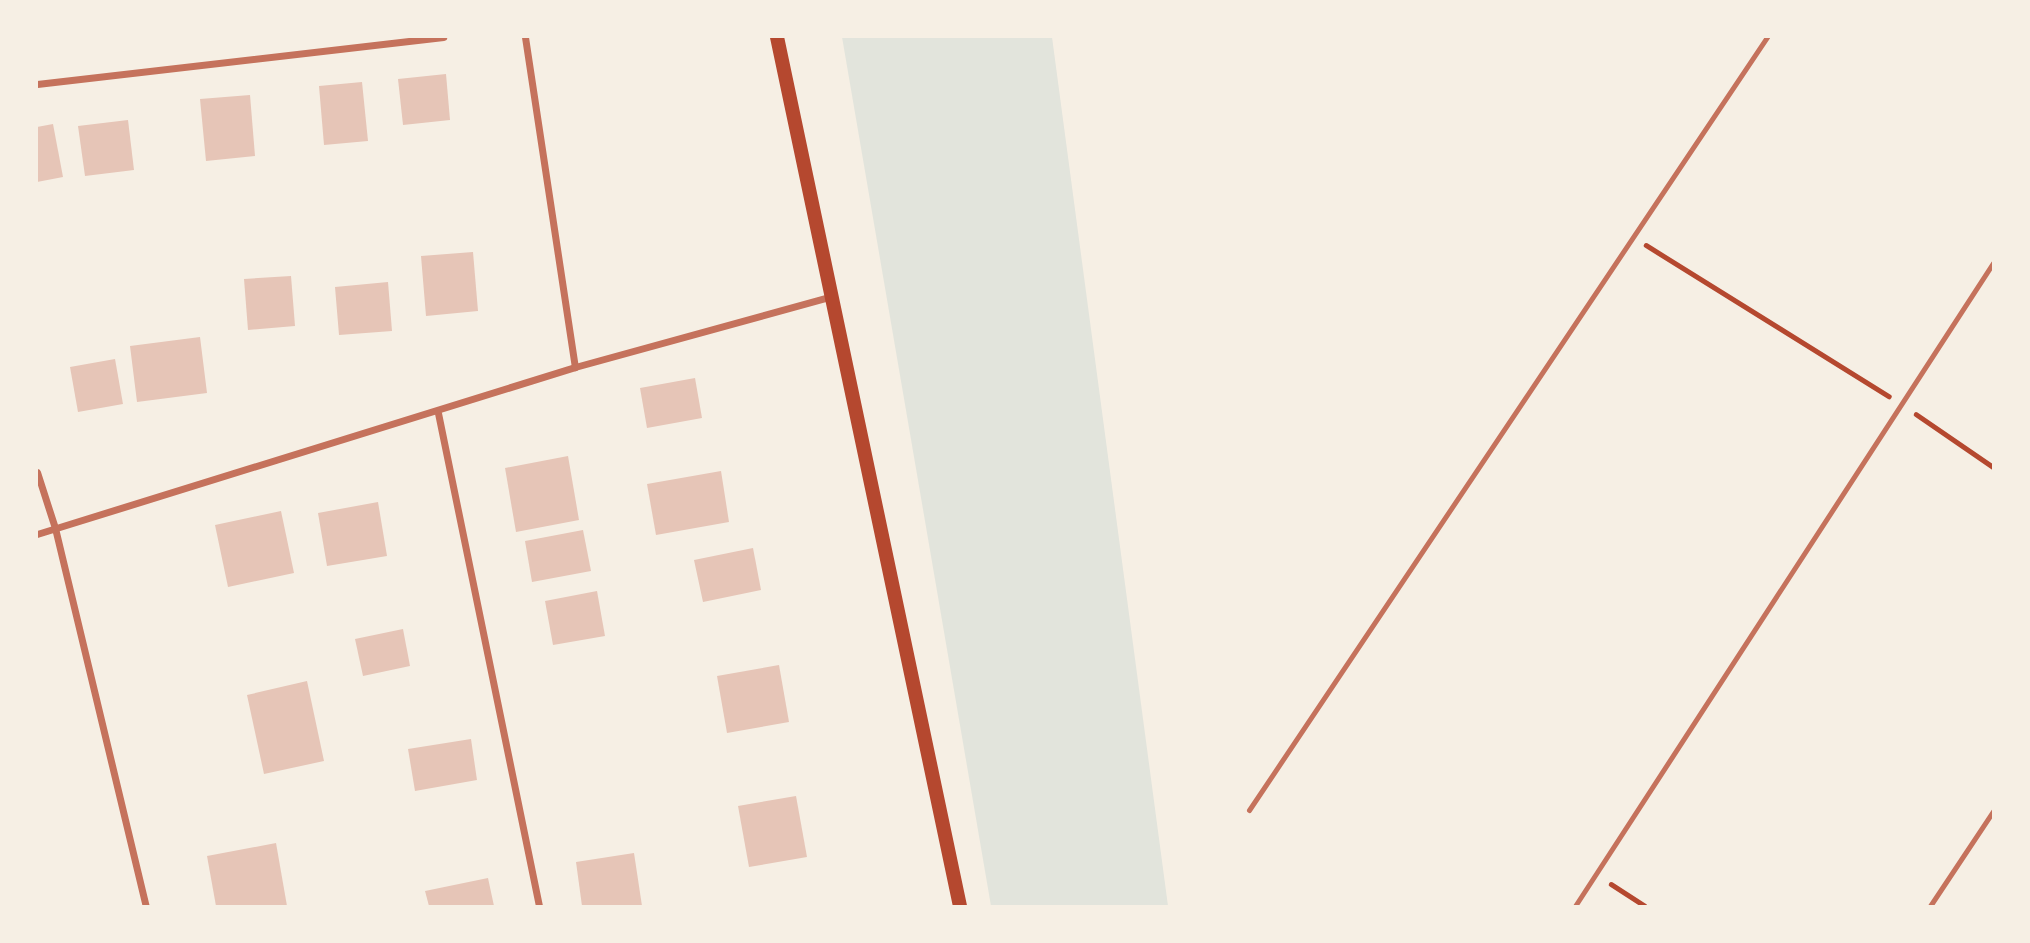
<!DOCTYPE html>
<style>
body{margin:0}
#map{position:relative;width:2030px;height:943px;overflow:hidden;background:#f6efe4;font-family:"Times New Roman",serif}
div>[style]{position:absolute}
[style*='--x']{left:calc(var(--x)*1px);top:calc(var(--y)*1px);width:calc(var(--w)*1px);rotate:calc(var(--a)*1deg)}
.green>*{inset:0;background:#e2e4dc}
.building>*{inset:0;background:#e6c5b7}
.path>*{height:4.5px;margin:-2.25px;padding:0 2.25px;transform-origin:2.25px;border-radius:2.25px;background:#b5482f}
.service>*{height:5px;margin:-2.5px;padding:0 2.5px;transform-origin:2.5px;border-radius:2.5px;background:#c5725c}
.minor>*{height:7px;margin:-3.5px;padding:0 3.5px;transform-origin:3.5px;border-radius:3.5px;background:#c5725c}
.secondary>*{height:14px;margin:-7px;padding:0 7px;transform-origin:7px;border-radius:7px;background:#b5482f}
span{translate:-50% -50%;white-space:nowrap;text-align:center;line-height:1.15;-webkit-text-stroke:7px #f6efe4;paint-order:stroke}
.frame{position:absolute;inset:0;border:38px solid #f6efe4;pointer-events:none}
</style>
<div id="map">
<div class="green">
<div style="clip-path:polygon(842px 37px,1052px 37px,1168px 906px,991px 906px)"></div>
</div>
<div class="building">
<div style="clip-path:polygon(446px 74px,450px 120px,403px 125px,398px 79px)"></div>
<div style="clip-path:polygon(362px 82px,368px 141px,324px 145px,319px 86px)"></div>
<div style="clip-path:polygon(250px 95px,255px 156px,206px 161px,200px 99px)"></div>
<div style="clip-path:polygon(128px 120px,134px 170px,85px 176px,78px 126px)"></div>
<div style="clip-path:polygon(53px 124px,63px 177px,37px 182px,37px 127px)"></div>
<div style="clip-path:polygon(473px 252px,478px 311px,426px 316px,421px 256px)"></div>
<div style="clip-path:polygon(291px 276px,295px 326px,248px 330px,244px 279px)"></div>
<div style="clip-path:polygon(388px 282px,392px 331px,339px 335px,335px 287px)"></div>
<div style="clip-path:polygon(200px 337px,207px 393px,137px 402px,130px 346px)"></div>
<div style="clip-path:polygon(115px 359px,123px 404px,78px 412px,70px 367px)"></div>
<div style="clip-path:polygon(695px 378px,702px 418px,647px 428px,640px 388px)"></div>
<div style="clip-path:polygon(568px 456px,579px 520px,516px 532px,505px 468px)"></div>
<div style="clip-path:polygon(721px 471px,729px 522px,656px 535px,647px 484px)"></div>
<div style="clip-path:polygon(378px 502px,387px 556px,327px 566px,318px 513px)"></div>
<div style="clip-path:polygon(281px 511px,294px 573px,228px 587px,215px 525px)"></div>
<div style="clip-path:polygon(583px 530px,591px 571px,532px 582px,525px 541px)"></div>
<div style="clip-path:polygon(753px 548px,761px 590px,703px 602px,694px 560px)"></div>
<div style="clip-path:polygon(597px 591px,605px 636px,553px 645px,545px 601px)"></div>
<div style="clip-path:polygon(403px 629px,410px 666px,363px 676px,355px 639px)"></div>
<div style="clip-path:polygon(779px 665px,789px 722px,727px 733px,717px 676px)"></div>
<div style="clip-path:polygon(307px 681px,324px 761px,264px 774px,247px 695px)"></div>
<div style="clip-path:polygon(471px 739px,477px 780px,415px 791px,408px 749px)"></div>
<div style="clip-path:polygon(796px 796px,807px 857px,749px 867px,738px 806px)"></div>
<div style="clip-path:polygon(276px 843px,287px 906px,216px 906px,207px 856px)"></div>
<div style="clip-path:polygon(634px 853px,642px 906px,582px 906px,576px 862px)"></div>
<div style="clip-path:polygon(488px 878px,494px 906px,429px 906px,425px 891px)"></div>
</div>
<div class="path">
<div style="--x:1646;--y:245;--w:286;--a:31.9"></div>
<div style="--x:1916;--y:414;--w:93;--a:34.5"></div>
<div style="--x:1611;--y:884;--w:40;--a:32.9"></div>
</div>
<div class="service">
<div style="--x:1249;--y:810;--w:931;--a:-56.17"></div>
<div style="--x:1575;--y:906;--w:767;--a:-56.97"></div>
<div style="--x:1930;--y:906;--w:114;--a:-56.4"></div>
</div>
<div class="minor">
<div style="--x:525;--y:37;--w:334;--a:81.4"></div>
<div style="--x:37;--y:84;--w:409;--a:-6.6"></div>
<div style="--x:438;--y:413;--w:503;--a:78.42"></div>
<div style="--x:37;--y:472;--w:59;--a:72.2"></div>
<div style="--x:55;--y:528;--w:389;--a:76.5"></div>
<div style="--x:37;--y:534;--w:563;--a:-17.24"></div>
<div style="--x:575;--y:367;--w:263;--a:-15.4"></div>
</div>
<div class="secondary">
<div style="--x:777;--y:37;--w:888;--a:78.11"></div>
</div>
<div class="frame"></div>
</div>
